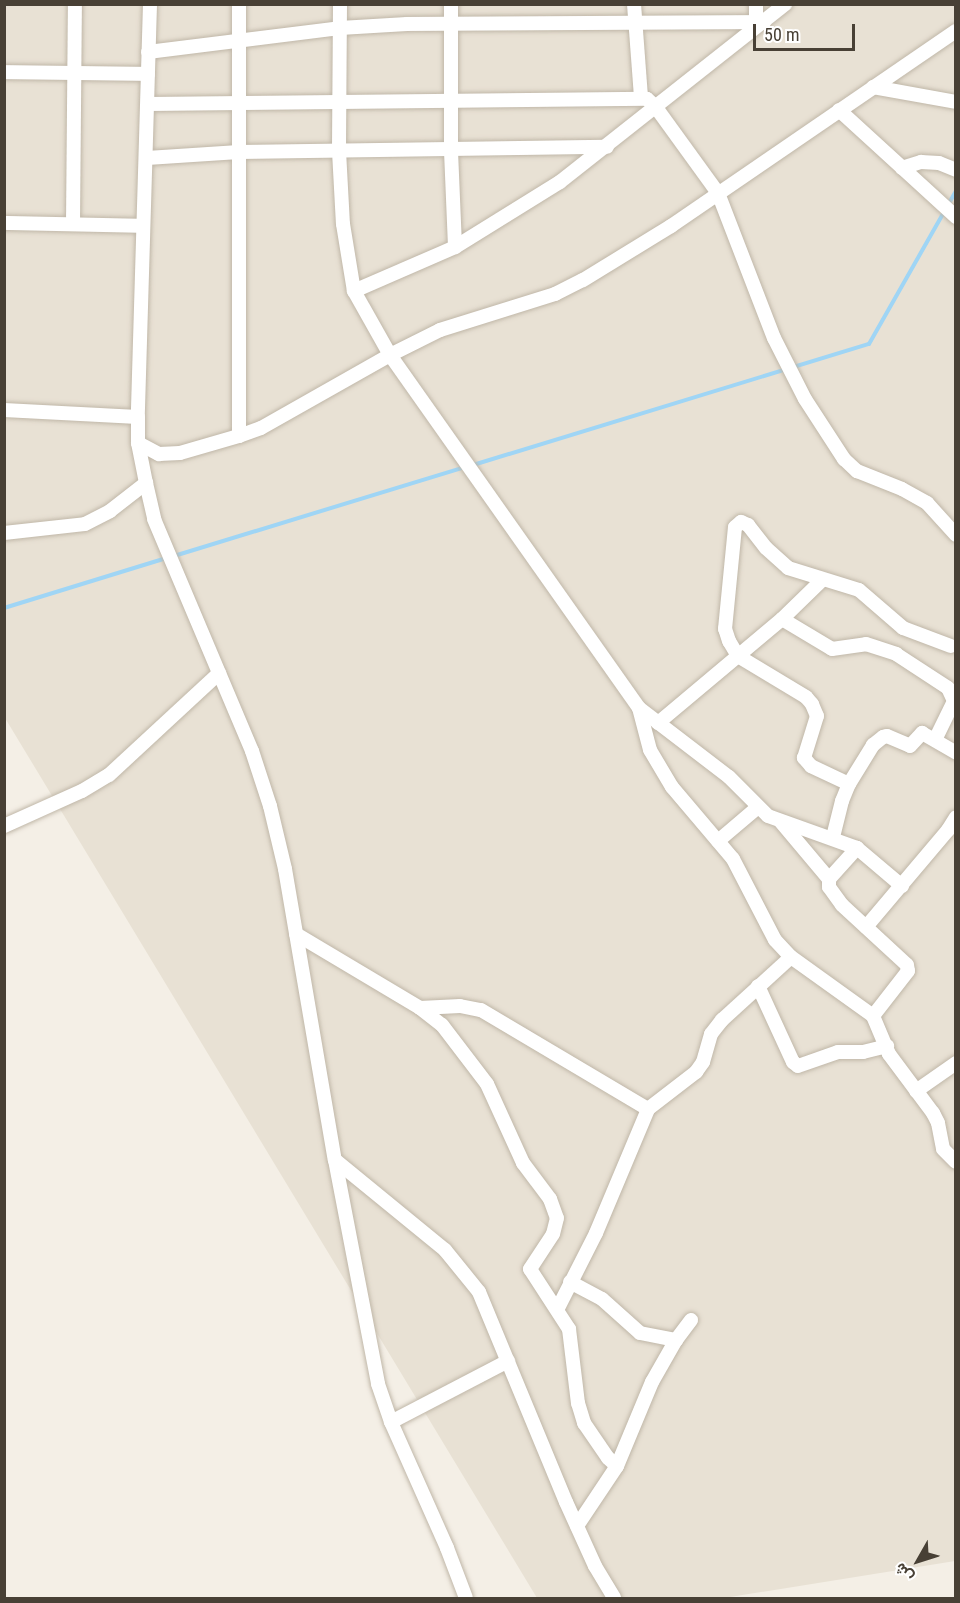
<!DOCTYPE html>
<meta charset="utf-8">
<style>
body{margin:0}
#map{position:relative;width:960px;height:1603px;overflow:hidden;background:#f4efe6;font-family:"Roboto Condensed",Vazirmatn,sans-serif}
div>[style]{position:absolute}
[style*='--x']{left:calc(var(--x)*1px);top:calc(var(--y)*1px);width:calc(var(--w)*1px);rotate:calc(var(--a)*1deg)}
.residential>*{inset:0;background:#e8e1d4}
.stream>*{height:4px;margin:-2px;padding:0 2px;transform-origin:2px;border-radius:2px;background:#9fd5f5}
.roads{filter:drop-shadow(0 0 2px #c0b7a8) drop-shadow(0 0 2px #c0b7a8)}
.street>*{height:14px;margin:-7px;padding:0 7px;transform-origin:7px;border-radius:7px;background:#fff}
span{translate:-50% -50%;white-space:nowrap;text-align:center;line-height:1.15;-webkit-text-stroke:4.5px #fff;paint-order:stroke}
.frame{position:absolute;inset:0;border:6px solid #484035;pointer-events:none}
.north{position:absolute;left:888px;top:1531px;width:60px;height:60px;-webkit-text-stroke:4px #fff;paint-order:stroke;rotate:231deg;font-size:16px;font-weight:700;line-height:24px;text-align:center;color:#484035}
.north::after{content:'';display:block;margin:auto;width:21px;height:27px;background:#484035;clip-path:polygon(50% 0,100% 100%,50% 72%,0 100%)}
.scale{position:absolute;left:753px;top:24px;width:102px;height:27px;box-sizing:border-box;border:3px solid #484035;border-top:0;padding-left:8px;font-size:18px;line-height:21px;white-space:nowrap;color:#484035;-webkit-text-stroke:4px #fff;paint-order:stroke}
</style>
<div id="map">
<div class="residential">
<div style="clip-path:polygon(5px 5px,955px 5px,955px 1561px,724px 1598px,537px 1598px,5px 718px)"></div>
</div>
<div class="stream">
<div style="--x:473;--y:465;--w:414;--a:-17"></div>
<div style="--x:869;--y:344;--w:176;--a:-60.4"></div>
<div style="--x:174;--y:556;--w:305;--a:-17"></div>
<div style="--x:4;--y:608;--w:170;--a:-17.1"></div>
</div>
<div class="roads">
<div class="street">
<div style="--x:150;--y:4;--w:413;--a:91.7"></div>
<div style="--x:138;--y:417;--w:26;--a:90"></div>
<div style="--x:138;--y:443;--w:41;--a:78.7"></div>
<div style="--x:146;--y:483;--w:37;--a:77"></div>
<div style="--x:154;--y:519;--w:252;--a:67.1"></div>
<div style="--x:252;--y:751;--w:58;--a:71.9"></div>
<div style="--x:270;--y:806;--w:65;--a:76.6"></div>
<div style="--x:285;--y:869;--w:295;--a:80.3"></div>
<div style="--x:335;--y:1160;--w:228;--a:79.1"></div>
<div style="--x:378;--y:1384;--w:40;--a:71.1"></div>
<div style="--x:391;--y:1422;--w:138;--a:66"></div>
<div style="--x:447;--y:1548;--w:53;--a:69.2"></div>
<div style="--x:340;--y:4;--w:147;--a:90.4"></div>
<div style="--x:339;--y:151;--w:73;--a:86.9"></div>
<div style="--x:343;--y:224;--w:68;--a:80.7"></div>
<div style="--x:354;--y:291;--w:73;--a:60.6"></div>
<div style="--x:390;--y:355;--w:432;--a:54.8"></div>
<div style="--x:639;--y:708;--w:113;--a:37.5"></div>
<div style="--x:729;--y:777;--w:55;--a:45"></div>
<div style="--x:768;--y:816;--w:95;--a:19.8"></div>
<div style="--x:857;--y:848;--w:59;--a:40.2"></div>
<div style="--x:451;--y:4;--w:147;--a:90"></div>
<div style="--x:451;--y:151;--w:96;--a:87.6"></div>
<div style="--x:634;--y:4;--w:93;--a:85.7"></div>
<div style="--x:756;--y:21;--w:17;--a:-90"></div>
<div style="--x:148;--y:52;--w:193;--a:-7.1"></div>
<div style="--x:340;--y:28;--w:67;--a:-3.4"></div>
<div style="--x:407;--y:24;--w:357;--a:-0.3"></div>
<div style="--x:4;--y:72;--w:144;--a:0.8"></div>
<div style="--x:873;--y:87;--w:84;--a:10.2"></div>
<div style="--x:148;--y:104;--w:499;--a:-0.6"></div>
<div style="--x:647;--y:99;--w:11;--a:41"></div>
<div style="--x:655;--y:106;--w:107;--a:54.1"></div>
<div style="--x:718;--y:193;--w:155;--a:68.9"></div>
<div style="--x:774;--y:338;--w:68;--a:63.1"></div>
<div style="--x:805;--y:399;--w:72;--a:57"></div>
<div style="--x:844;--y:459;--w:18;--a:43"></div>
<div style="--x:857;--y:471;--w:48;--a:21.8"></div>
<div style="--x:902;--y:489;--w:29;--a:29"></div>
<div style="--x:927;--y:503;--w:43;--a:47.8"></div>
<div style="--x:839;--y:110;--w:159;--a:42.4"></div>
<div style="--x:147;--y:158;--w:92;--a:-3.7"></div>
<div style="--x:239;--y:152;--w:368;--a:-0.8"></div>
<div style="--x:902;--y:168;--w:20;--a:-18"></div>
<div style="--x:921;--y:162;--w:18;--a:3"></div>
<div style="--x:939;--y:163;--w:18;--a:22"></div>
<div style="--x:4;--y:223;--w:139;--a:1.2"></div>
<div style="--x:73;--y:223;--w:219;--a:-89.5"></div>
<div style="--x:354;--y:291;--w:110;--a:-23.5"></div>
<div style="--x:455;--y:247;--w:123;--a:-31.8"></div>
<div style="--x:560;--y:182;--w:287;--a:-38.3"></div>
<div style="--x:4;--y:410;--w:134;--a:3"></div>
<div style="--x:239;--y:436;--w:432;--a:-90"></div>
<div style="--x:138;--y:443;--w:24;--a:28"></div>
<div style="--x:159;--y:454;--w:21;--a:-3"></div>
<div style="--x:180;--y:453;--w:61;--a:-16.1"></div>
<div style="--x:239;--y:436;--w:23;--a:-20"></div>
<div style="--x:261;--y:428;--w:148;--a:-29.5"></div>
<div style="--x:390;--y:355;--w:56;--a:-26.6"></div>
<div style="--x:440;--y:330;--w:121;--a:-17.4"></div>
<div style="--x:555;--y:294;--w:31;--a:-27"></div>
<div style="--x:583;--y:280;--w:103;--a:-31.5"></div>
<div style="--x:671;--y:226;--w:345;--a:-34.4"></div>
<div style="--x:4;--y:533;--w:81;--a:-6.3"></div>
<div style="--x:85;--y:524;--w:28;--a:-27"></div>
<div style="--x:110;--y:511;--w:46;--a:-37.9"></div>
<div style="--x:782;--y:619;--w:58;--a:31"></div>
<div style="--x:832;--y:649;--w:34;--a:-8"></div>
<div style="--x:866;--y:644;--w:32;--a:18"></div>
<div style="--x:896;--y:654;--w:62;--a:33.2"></div>
<div style="--x:948;--y:688;--w:14;--a:65"></div>
<div style="--x:954;--y:701;--w:43;--a:116"></div>
<div style="--x:639;--y:708;--w:43;--a:75.3"></div>
<div style="--x:650;--y:750;--w:43;--a:59.3"></div>
<div style="--x:672;--y:787;--w:94;--a:49.7"></div>
<div style="--x:733;--y:859;--w:91;--a:62.6"></div>
<div style="--x:775;--y:940;--w:23;--a:47"></div>
<div style="--x:791;--y:957;--w:101;--a:35.7"></div>
<div style="--x:873;--y:1016;--w:41;--a:67.2"></div>
<div style="--x:889;--y:1054;--w:74;--a:53.3"></div>
<div style="--x:933;--y:1113;--w:11;--a:63"></div>
<div style="--x:938;--y:1123;--w:26;--a:79"></div>
<div style="--x:943;--y:1149;--w:18;--a:45"></div>
<div style="--x:658;--y:723;--w:162;--a:-40"></div>
<div style="--x:782;--y:619;--w:56;--a:-44.3"></div>
<div style="--x:849;--y:784;--w:42;--a:-154.7"></div>
<div style="--x:811;--y:766;--w:11;--a:-131"></div>
<div style="--x:804;--y:758;--w:44;--a:-72.8"></div>
<div style="--x:817;--y:716;--w:13;--a:-113"></div>
<div style="--x:812;--y:704;--w:9;--a:-131"></div>
<div style="--x:806;--y:697;--w:79;--a:-148.9"></div>
<div style="--x:738;--y:656;--w:17;--a:-121"></div>
<div style="--x:729;--y:641;--w:13;--a:-108"></div>
<div style="--x:725;--y:629;--w:102;--a:-84.4"></div>
<div style="--x:735;--y:527;--w:8;--a:-40"></div>
<div style="--x:741;--y:522;--w:8;--a:23"></div>
<div style="--x:748;--y:525;--w:29;--a:52"></div>
<div style="--x:766;--y:548;--w:30;--a:42"></div>
<div style="--x:788;--y:568;--w:74;--a:17.2"></div>
<div style="--x:859;--y:590;--w:58;--a:40.8"></div>
<div style="--x:903;--y:628;--w:51;--a:20.6"></div>
<div style="--x:781;--y:822;--w:75;--a:49.9"></div>
<div style="--x:829;--y:879;--w:8;--a:90"></div>
<div style="--x:829;--y:887;--w:22;--a:54"></div>
<div style="--x:842;--y:905;--w:88;--a:42.7"></div>
<div style="--x:907;--y:965;--w:6;--a:81"></div>
<div style="--x:908;--y:971;--w:57;--a:127.9"></div>
<div style="--x:4;--y:826;--w:85;--a:-24.2"></div>
<div style="--x:82;--y:791;--w:31;--a:-31"></div>
<div style="--x:109;--y:775;--w:150;--a:-42.8"></div>
<div style="--x:833;--y:837;--w:37;--a:-76"></div>
<div style="--x:842;--y:801;--w:18;--a:-68"></div>
<div style="--x:849;--y:784;--w:46;--a:-58.4"></div>
<div style="--x:873;--y:745;--w:13;--a:-39"></div>
<div style="--x:883;--y:737;--w:4;--a:-14"></div>
<div style="--x:887;--y:736;--w:25;--a:23"></div>
<div style="--x:910;--y:746;--w:18;--a:-47"></div>
<div style="--x:922;--y:733;--w:39;--a:30"></div>
<div style="--x:718;--y:841;--w:52;--a:-40.4"></div>
<div style="--x:829;--y:879;--w:42;--a:-47.9"></div>
<div style="--x:866;--y:927;--w:127;--a:-49.8"></div>
<div style="--x:948;--y:830;--w:15;--a:-58"></div>
<div style="--x:296;--y:934;--w:144;--a:30.8"></div>
<div style="--x:420;--y:1008;--w:28;--a:38"></div>
<div style="--x:442;--y:1025;--w:74;--a:52.7"></div>
<div style="--x:487;--y:1084;--w:87;--a:65.5"></div>
<div style="--x:523;--y:1163;--w:45;--a:53.1"></div>
<div style="--x:550;--y:1199;--w:20;--a:70"></div>
<div style="--x:557;--y:1218;--w:16;--a:104"></div>
<div style="--x:553;--y:1234;--w:42;--a:123.3"></div>
<div style="--x:530;--y:1269;--w:72;--a:57"></div>
<div style="--x:569;--y:1329;--w:75;--a:83.1"></div>
<div style="--x:578;--y:1403;--w:21;--a:73"></div>
<div style="--x:584;--y:1423;--w:42;--a:55.6"></div>
<div style="--x:608;--y:1458;--w:12;--a:42"></div>
<div style="--x:617;--y:1466;--w:72;--a:123.7"></div>
<div style="--x:758;--y:986;--w:84;--a:65.3"></div>
<div style="--x:793;--y:1062;--w:6;--a:39"></div>
<div style="--x:798;--y:1066;--w:42;--a:-19.3"></div>
<div style="--x:838;--y:1052;--w:25;--a:0"></div>
<div style="--x:863;--y:1052;--w:25;--a:-14"></div>
<div style="--x:420;--y:1008;--w:40;--a:-2.9"></div>
<div style="--x:460;--y:1006;--w:21;--a:11"></div>
<div style="--x:481;--y:1010;--w:194;--a:30.7"></div>
<div style="--x:916;--y:1091;--w:49;--a:-35"></div>
<div style="--x:335;--y:1160;--w:142;--a:39.3"></div>
<div style="--x:445;--y:1250;--w:54;--a:51"></div>
<div style="--x:479;--y:1292;--w:227;--a:67.5"></div>
<div style="--x:566;--y:1502;--w:70;--a:65.6"></div>
<div style="--x:595;--y:1566;--w:37;--a:59"></div>
<div style="--x:570;--y:1282;--w:36;--a:28"></div>
<div style="--x:602;--y:1299;--w:51;--a:41.8"></div>
<div style="--x:640;--y:1333;--w:37;--a:11"></div>
<div style="--x:558;--y:1308;--w:84;--a:-63.1"></div>
<div style="--x:596;--y:1233;--w:134;--a:-67.2"></div>
<div style="--x:648;--y:1109;--w:61;--a:-37.6"></div>
<div style="--x:696;--y:1072;--w:12;--a:-55"></div>
<div style="--x:703;--y:1062;--w:29;--a:-74"></div>
<div style="--x:711;--y:1034;--w:18;--a:-52"></div>
<div style="--x:722;--y:1020;--w:93;--a:-42.4"></div>
<div style="--x:391;--y:1422;--w:132;--a:-27.5"></div>
<div style="--x:617;--y:1466;--w:91;--a:-67.4"></div>
<div style="--x:652;--y:1382;--w:48;--a:-60.3"></div>
<div style="--x:676;--y:1340;--w:25;--a:-53"></div>
</div>
</div>
<div class="frame"></div>
<div class="north">ش</div>
<div class="scale">50 m</div>
</div>
